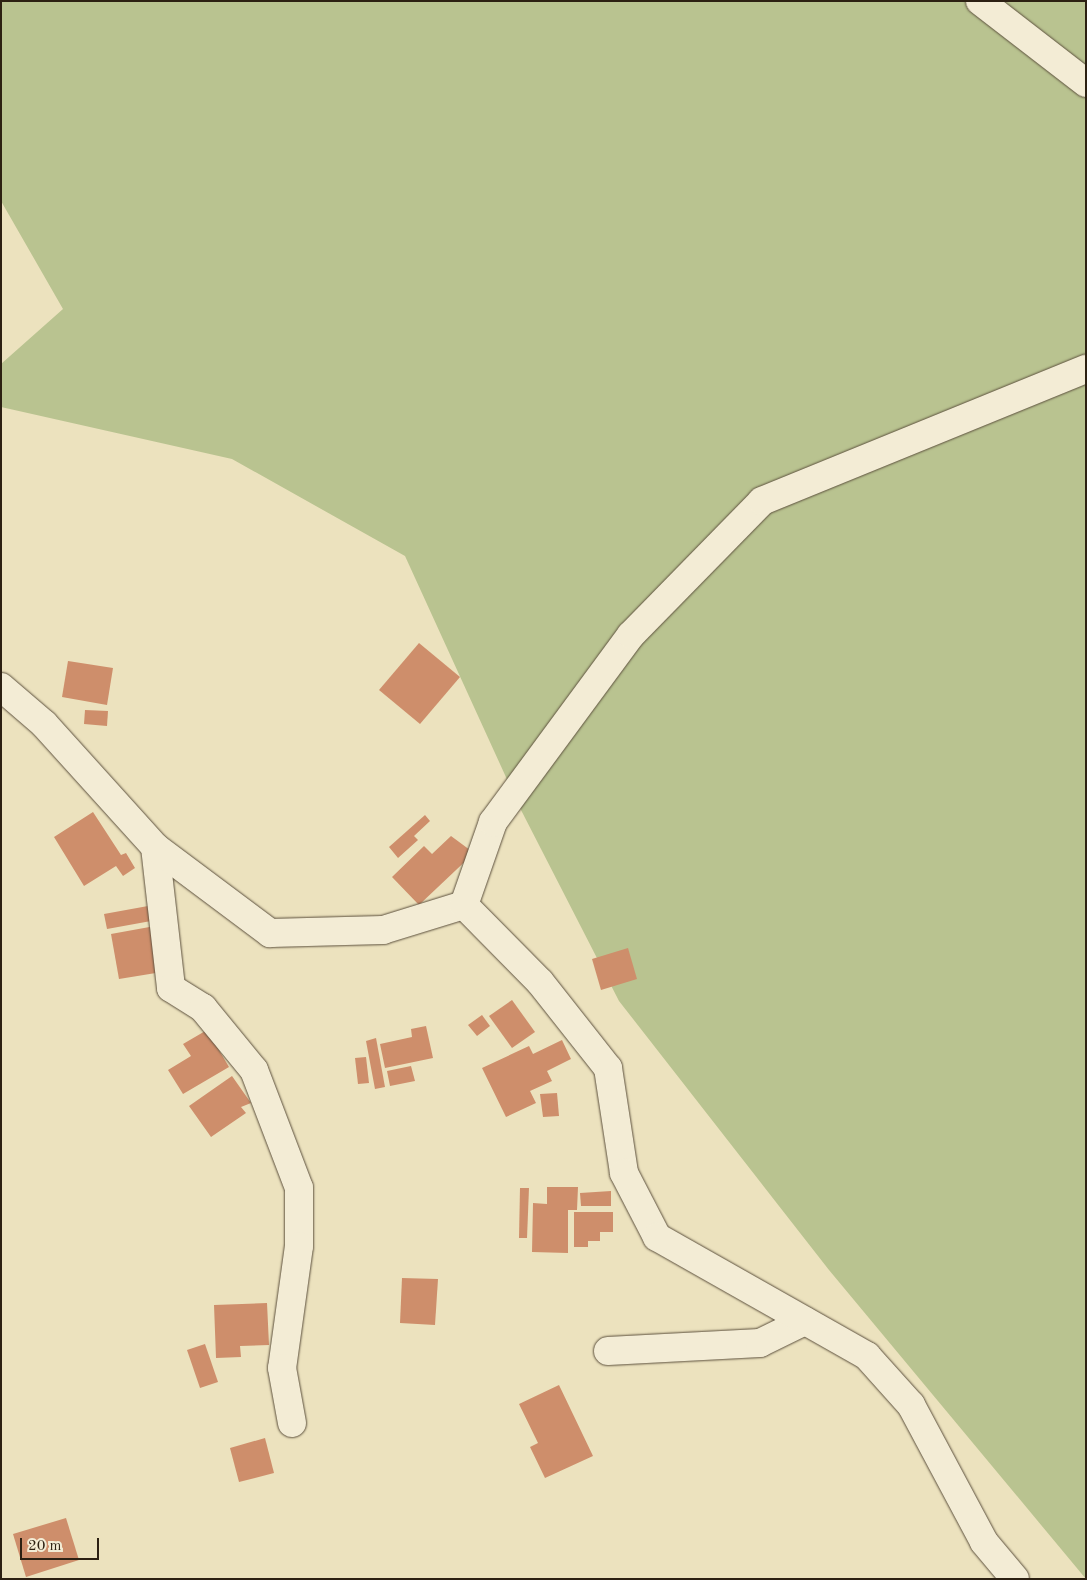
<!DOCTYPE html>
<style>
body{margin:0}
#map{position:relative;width:1087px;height:1580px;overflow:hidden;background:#ece2be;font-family:"Old Standard TT",serif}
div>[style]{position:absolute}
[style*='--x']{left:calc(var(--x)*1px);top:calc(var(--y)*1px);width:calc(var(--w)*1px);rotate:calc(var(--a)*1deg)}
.green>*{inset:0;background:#b9c390}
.building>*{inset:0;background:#ce8e6b}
.roads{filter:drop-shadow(0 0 1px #5c503d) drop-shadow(0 0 1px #5c503d)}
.minor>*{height:28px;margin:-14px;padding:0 14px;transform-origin:14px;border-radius:14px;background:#f3ecd5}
.tertiary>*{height:28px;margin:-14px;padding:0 14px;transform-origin:14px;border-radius:14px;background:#f3ecd5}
span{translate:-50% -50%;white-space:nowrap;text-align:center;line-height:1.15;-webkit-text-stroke:4.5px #f3ecd5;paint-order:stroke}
.frame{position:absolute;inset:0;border:2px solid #2c2012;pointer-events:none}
.scale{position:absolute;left:20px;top:1538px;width:79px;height:22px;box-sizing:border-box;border:2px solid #2c2012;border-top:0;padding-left:6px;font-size:15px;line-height:18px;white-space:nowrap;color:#2c2012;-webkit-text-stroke:4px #f3ecd5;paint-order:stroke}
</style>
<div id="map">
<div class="green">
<div style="clip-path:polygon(1px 1px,1086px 1px,1086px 1579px,829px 1270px,619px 1001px,521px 810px,405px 556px,232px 459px,1px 407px,1px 364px,63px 309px,1px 201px)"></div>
</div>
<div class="building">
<div style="clip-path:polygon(419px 643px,460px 677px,420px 724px,379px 690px)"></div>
<div style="clip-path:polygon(68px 661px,113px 668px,107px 705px,62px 697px)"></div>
<div style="clip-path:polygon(85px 710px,108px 711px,107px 726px,84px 724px)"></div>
<div style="clip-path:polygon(93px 812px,121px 855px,126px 853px,135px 868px,123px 876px,116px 866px,84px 886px,54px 837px)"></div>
<div style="clip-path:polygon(425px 815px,430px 821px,414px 836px,418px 840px,398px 858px,389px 847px)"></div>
<div style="clip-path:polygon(451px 836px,474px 853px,419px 905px,392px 877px,424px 846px,432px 854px)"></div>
<div style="clip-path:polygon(148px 906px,151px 921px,107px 929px,104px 914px)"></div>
<div style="clip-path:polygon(155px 926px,162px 972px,119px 979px,111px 934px)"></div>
<div style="clip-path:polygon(628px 948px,637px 979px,601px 990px,592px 959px)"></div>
<div style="clip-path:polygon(512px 1000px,535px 1032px,512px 1048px,489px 1016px)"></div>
<div style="clip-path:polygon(482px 1015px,490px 1026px,477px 1036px,468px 1025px)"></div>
<div style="clip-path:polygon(426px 1026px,433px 1058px,385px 1068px,380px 1044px,412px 1037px,411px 1029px)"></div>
<div style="clip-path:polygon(207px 1030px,229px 1067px,183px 1094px,168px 1070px,191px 1056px,183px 1044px)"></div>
<div style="clip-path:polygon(376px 1038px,385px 1087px,375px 1089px,366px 1041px)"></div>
<div style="clip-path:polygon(562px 1040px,571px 1059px,547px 1071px,552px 1081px,530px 1091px,536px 1103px,506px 1117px,482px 1068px,529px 1046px,533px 1054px)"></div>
<div style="clip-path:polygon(366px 1057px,369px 1083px,358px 1084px,355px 1058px)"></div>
<div style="clip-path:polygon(411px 1066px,415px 1081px,390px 1086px,387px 1071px)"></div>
<div style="clip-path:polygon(232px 1076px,251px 1103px,241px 1107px,246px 1113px,211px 1137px,189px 1106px)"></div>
<div style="clip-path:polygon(557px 1093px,559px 1116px,543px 1117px,540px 1094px)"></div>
<div style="clip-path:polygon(547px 1187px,578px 1187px,577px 1210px,568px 1210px,568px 1253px,532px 1252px,533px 1203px,547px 1204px)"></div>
<div style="clip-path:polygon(520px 1188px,529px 1188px,527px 1238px,519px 1238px)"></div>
<div style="clip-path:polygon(611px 1191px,611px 1206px,581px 1206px,580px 1193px)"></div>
<div style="clip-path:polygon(574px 1212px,613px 1212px,613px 1232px,600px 1232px,600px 1241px,588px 1241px,588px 1247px,574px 1247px)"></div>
<div style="clip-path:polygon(402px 1278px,438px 1279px,435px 1325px,400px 1323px)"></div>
<div style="clip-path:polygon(267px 1303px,269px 1345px,240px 1346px,241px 1357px,216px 1358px,214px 1305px)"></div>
<div style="clip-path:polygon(205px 1344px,218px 1382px,200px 1388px,187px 1350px)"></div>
<div style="clip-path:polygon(559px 1385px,593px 1456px,545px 1478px,530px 1447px,538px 1443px,519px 1404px)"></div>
<div style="clip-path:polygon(265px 1438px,274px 1473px,239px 1482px,230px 1448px)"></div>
<div style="clip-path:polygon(66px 1518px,79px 1560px,26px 1577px,13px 1534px)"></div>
</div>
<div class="roads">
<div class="minor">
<div style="--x:155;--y:847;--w:142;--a:83.5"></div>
<div style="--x:171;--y:988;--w:38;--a:32"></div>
<div style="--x:203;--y:1008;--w:80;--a:50.6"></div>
<div style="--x:254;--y:1070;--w:126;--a:69.1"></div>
<div style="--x:299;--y:1188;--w:58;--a:90"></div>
<div style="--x:299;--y:1246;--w:123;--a:97.9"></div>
<div style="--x:282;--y:1368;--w:56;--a:79.7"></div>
<div style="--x:608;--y:1351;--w:152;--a:-3"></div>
<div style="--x:760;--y:1343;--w:50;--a:-26.1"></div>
</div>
<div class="tertiary">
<div style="--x:980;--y:1;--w:134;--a:37.7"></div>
<div style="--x:1;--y:687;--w:57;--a:40.7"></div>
<div style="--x:44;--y:724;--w:166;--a:47.9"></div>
<div style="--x:155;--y:847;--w:144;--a:36.8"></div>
<div style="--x:270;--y:933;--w:113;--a:-1.5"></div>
<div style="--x:383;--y:930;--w:85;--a:-17.2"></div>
<div style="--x:464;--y:905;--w:108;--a:45.4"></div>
<div style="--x:540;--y:982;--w:110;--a:51.7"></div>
<div style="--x:608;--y:1068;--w:106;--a:81.3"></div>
<div style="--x:624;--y:1173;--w:72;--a:62.7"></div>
<div style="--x:657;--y:1237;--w:241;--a:29.5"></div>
<div style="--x:867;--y:1356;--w:66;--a:48.1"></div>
<div style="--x:911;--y:1405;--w:155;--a:61.9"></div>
<div style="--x:984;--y:1542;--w:48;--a:50"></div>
<div style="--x:464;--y:905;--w:88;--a:-70.7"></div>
<div style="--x:493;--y:822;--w:232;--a:-53.6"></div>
<div style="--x:631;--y:635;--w:187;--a:-45.6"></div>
<div style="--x:762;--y:501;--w:350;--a:-22.2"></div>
</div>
</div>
<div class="frame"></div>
<div class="scale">20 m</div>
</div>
